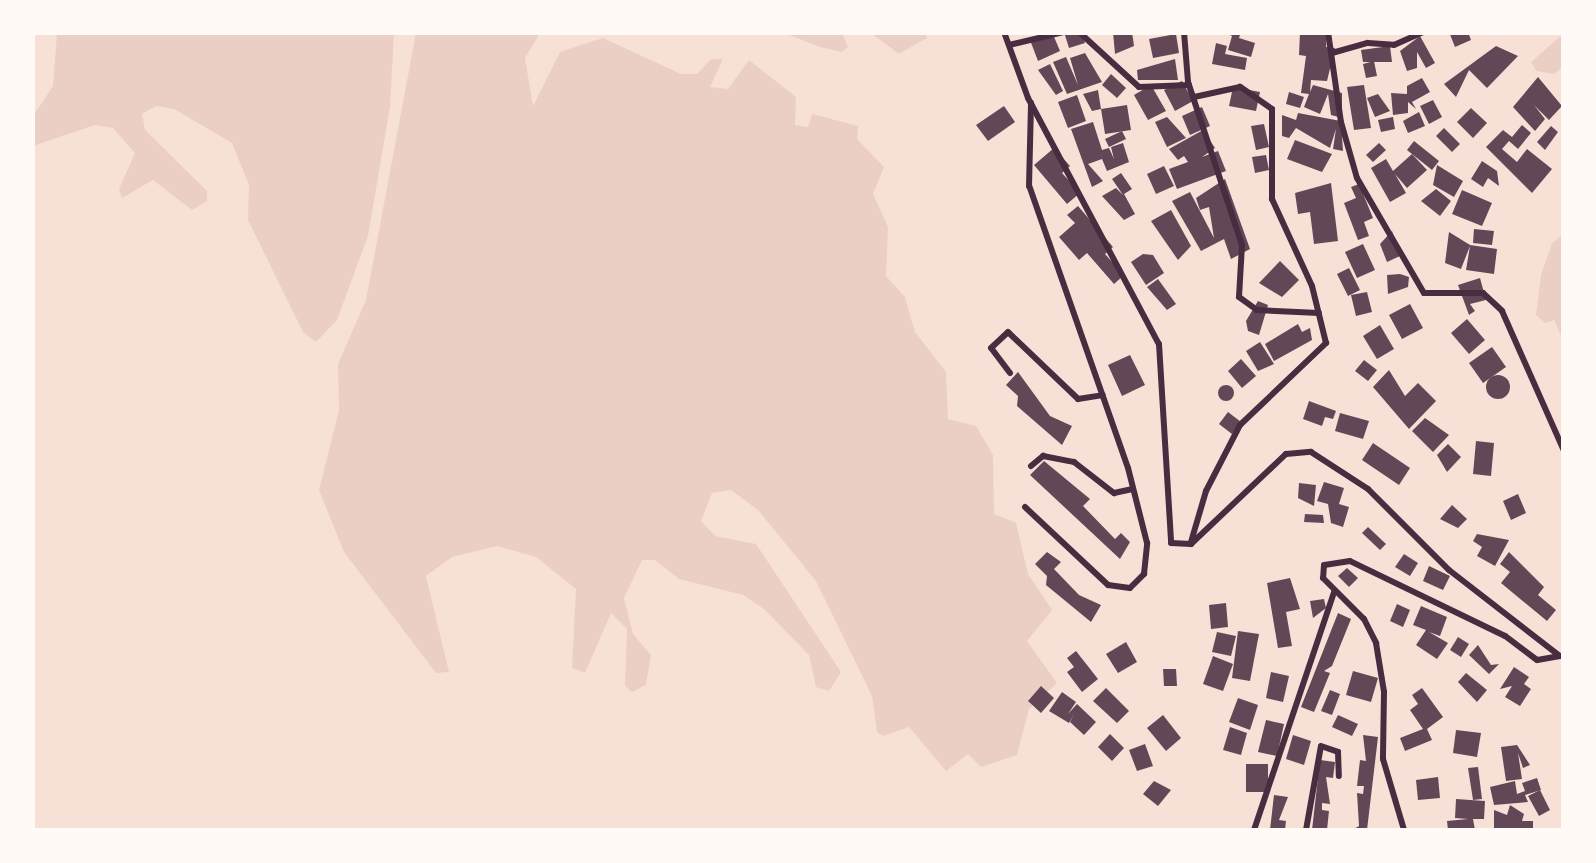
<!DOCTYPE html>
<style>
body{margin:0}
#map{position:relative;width:1596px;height:863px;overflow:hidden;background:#f7e1d7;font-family:"Public Sans",sans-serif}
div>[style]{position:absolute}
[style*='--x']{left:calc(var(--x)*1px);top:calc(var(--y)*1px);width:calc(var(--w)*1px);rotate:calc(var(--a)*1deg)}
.green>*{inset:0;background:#ebcfc5}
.building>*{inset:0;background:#644757}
.round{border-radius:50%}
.minor>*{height:6px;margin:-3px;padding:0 3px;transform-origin:3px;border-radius:3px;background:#4a2c40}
span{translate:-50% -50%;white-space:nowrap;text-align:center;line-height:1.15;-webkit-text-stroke:9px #fffaf5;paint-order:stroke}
.frame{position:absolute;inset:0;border:35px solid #fffaf5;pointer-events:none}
</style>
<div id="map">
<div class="green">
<div style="clip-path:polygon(57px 33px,394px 33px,390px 107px,368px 236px,337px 320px,316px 342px,303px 332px,248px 220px,249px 185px,232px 143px,174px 109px,156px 106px,142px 114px,145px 130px,207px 191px,207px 201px,192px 210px,153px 180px,122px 198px,119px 189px,135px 153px,113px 128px,95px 125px,33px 146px,33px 116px,53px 86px)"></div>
<div style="clip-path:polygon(416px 33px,540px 33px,525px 58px,533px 106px,560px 52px,603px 38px,681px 74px,697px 74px,711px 59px,723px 59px,710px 87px,728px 89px,749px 60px,796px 97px,795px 125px,808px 127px,812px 114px,858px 126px,857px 139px,884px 167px,873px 194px,888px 227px,886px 276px,905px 297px,915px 332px,946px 372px,948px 419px,976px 426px,993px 455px,994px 514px,1016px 523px,1028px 574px,1052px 610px,1027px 641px,1057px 683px,1029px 709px,1017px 755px,981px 767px,968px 754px,946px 771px,909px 727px,883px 736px,877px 732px,872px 696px,816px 581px,758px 510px,731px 490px,712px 493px,701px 521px,715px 536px,756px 544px,841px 672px,829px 691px,816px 687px,809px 655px,764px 609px,743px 595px,679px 579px,655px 560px,642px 560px,624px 598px,633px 634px,651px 655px,646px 685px,632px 692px,625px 686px,627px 629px,611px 613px,585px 673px,572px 668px,576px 589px,536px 557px,497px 546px,452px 557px,426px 576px,449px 672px,436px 673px,344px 552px,319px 490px,339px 410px,338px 364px,366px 300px)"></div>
<div style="clip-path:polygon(784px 33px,842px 33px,848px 47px,842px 52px,820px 47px)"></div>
<div style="clip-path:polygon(871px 33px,925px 33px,927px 38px,899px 54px)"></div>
<div style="clip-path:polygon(1563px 34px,1563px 67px,1554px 74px,1536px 71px,1531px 62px)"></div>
<div style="clip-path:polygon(1563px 234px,1563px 340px,1554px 320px,1545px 323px,1536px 315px,1541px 275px,1552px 243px)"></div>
</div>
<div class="building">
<div style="clip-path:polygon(1052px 32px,1060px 51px,1038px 61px,1030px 40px)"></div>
<div style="clip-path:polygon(1064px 32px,1082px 32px,1085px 43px,1069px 48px)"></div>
<div style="clip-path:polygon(1113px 32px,1132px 32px,1134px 46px,1115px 54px)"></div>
<div style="clip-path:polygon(1241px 32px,1239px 38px,1255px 43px,1251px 57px,1228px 50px,1232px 36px,1224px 32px)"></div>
<div style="clip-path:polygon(1300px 32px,1327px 32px,1326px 47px,1335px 48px,1327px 81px,1311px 80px,1310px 92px,1313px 85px,1342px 93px,1342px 118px,1331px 115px,1328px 94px,1320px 114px,1304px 107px,1309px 94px,1301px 93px,1306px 56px,1299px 55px)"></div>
<div style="clip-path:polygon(1449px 32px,1468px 32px,1471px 40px,1455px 47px)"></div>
<div style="clip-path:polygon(1176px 34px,1179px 53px,1153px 58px,1149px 39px)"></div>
<div style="clip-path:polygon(1420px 36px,1435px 63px,1426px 68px,1417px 52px,1417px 68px,1407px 71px,1400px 51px)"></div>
<div style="clip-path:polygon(1216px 43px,1227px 46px,1225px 54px,1247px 58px,1245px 70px,1212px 64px)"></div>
<div style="clip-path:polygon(1390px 46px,1392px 62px,1363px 62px,1361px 50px)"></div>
<div style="clip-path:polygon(1496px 46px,1518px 56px,1487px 88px,1469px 70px,1456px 97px,1444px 84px)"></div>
<div style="clip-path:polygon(1085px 53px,1102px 82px,1067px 94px,1053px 62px,1066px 57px,1078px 85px,1070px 58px)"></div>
<div style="clip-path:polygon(1175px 59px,1178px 80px,1138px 80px,1137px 70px)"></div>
<div style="clip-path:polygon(1374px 61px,1377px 76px,1366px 78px,1363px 64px)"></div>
<div style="clip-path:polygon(1050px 64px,1063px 91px,1056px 95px,1038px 70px)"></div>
<div style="clip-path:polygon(1111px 74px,1126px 88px,1117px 98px,1102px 85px)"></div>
<div style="clip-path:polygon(1538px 77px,1562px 106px,1549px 120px,1534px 105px,1545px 119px,1535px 131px,1513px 107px)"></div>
<div style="clip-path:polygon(1422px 78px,1430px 92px,1412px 102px,1416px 109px,1408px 102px,1408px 113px,1393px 115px,1391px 93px,1407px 94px,1407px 86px)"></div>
<div style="clip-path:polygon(1182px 81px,1193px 101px,1175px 111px,1164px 90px)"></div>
<div style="clip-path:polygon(1151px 85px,1166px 111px,1148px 120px,1134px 95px)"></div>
<div style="clip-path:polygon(1364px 85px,1371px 128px,1354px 130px,1347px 87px)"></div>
<div style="clip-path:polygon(1233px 87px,1260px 92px,1256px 111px,1229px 106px)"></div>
<div style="clip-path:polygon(1098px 90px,1101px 109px,1127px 105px,1131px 130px,1105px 134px,1101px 109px,1092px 111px,1083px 94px)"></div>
<div style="clip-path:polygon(1289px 92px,1304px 97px,1300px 108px,1286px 104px)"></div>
<div style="clip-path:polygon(1378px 94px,1390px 111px,1375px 117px,1367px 98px)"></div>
<div style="clip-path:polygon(1077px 95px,1086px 121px,1068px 128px,1058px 102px)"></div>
<div style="clip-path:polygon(1433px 100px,1442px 117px,1429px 124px,1420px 106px)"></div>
<div style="clip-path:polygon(1004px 106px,1015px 122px,988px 141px,976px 125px)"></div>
<div style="clip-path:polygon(1202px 107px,1210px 126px,1190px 135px,1182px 116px)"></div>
<div style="clip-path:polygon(1471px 108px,1487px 123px,1473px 138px,1457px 122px)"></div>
<div style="clip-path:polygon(1419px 112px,1425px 126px,1408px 133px,1403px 121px)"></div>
<div style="clip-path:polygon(1298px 113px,1341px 121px,1343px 151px,1333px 149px,1336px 129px,1330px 148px,1296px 128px,1289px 138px,1282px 136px,1282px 115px,1296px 120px)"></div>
<div style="clip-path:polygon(1167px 117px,1186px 138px,1167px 147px,1155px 122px)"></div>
<div style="clip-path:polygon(1393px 117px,1395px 129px,1381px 132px,1378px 120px)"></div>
<div style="clip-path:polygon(1093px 122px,1102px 150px,1109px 148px,1114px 159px,1111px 147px,1123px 143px,1129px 162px,1107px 171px,1102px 159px,1088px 164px,1103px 181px,1092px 187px,1071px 129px)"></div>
<div style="clip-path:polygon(1264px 124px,1269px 147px,1256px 150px,1251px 126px)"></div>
<div style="clip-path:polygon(1522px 125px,1531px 133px,1518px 149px,1509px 141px,1502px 149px,1517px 162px,1527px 149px,1552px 169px,1532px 193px,1486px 147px,1503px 130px,1512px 137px)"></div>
<div style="clip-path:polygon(1551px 126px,1558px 132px,1545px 150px,1537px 142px)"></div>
<div style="clip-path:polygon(1444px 128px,1460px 144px,1452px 152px,1436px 136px)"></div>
<div style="clip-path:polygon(1203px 130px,1215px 148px,1202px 157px,1218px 151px,1226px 171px,1177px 189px,1169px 169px,1188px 162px,1184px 156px,1178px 160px,1169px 149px)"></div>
<div style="clip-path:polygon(1122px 131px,1126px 139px,1109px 147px,1105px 139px)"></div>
<div style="clip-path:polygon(1295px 140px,1332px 154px,1322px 172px,1287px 159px)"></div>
<div style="clip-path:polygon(1414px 141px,1439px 161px,1432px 170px,1407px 150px)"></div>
<div style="clip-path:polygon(1379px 143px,1386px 150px,1373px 162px,1366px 155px)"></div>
<div style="clip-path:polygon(1054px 148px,1070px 166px,1062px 173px,1080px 193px,1067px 204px,1034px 165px)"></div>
<div style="clip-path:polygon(1412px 154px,1427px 170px,1407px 188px,1395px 174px,1406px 193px,1390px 202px,1371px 168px,1386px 159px,1393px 171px)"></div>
<div style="clip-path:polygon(1266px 155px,1269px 170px,1255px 173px,1252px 157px)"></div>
<div style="clip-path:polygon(1482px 161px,1497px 171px,1499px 186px,1488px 178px,1483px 187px,1471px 179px)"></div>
<div style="clip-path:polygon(1437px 165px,1463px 181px,1454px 197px,1433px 185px)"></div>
<div style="clip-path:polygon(1164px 166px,1174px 186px,1156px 194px,1147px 174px)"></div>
<div style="clip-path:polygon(1121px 173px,1132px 189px,1124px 194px,1135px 214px,1124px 220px,1102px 196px,1116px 188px,1123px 195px,1112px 179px)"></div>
<div style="clip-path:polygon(1225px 179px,1250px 249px,1231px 259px,1224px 239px,1201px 251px,1172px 201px,1190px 192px,1214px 238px,1209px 207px,1200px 210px,1196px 198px)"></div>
<div style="clip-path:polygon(1331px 183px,1338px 241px,1314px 244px,1310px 212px,1298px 214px,1295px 193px)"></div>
<div style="clip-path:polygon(1359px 184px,1373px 218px,1364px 222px,1369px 236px,1358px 240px,1344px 203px,1356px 198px,1351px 187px)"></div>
<div style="clip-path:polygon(1436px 189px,1451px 201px,1440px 216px,1421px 201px)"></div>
<div style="clip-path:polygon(1462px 190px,1492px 203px,1482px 226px,1452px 214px)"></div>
<div style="clip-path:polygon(1078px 206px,1113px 247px,1105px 254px,1124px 275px,1114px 284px,1087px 253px,1079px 260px,1059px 237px,1075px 223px,1067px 215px)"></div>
<div style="clip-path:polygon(1171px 210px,1191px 246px,1178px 260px,1151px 221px)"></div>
<div style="clip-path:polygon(1474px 229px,1494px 231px,1492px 245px,1473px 243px)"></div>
<div style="clip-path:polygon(1392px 231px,1400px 256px,1387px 262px,1380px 244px)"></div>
<div style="clip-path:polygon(1449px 232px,1470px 245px,1497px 249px,1494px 274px,1466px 270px,1470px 246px,1461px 269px,1445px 263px)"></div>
<div style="clip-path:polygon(1363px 244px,1375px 270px,1357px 278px,1345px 252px)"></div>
<div style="clip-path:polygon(1143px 254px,1153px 255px,1164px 273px,1146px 285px,1131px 262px)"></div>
<div style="clip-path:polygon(1280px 261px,1299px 280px,1282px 297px,1259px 283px)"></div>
<div style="clip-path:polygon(1349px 268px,1360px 290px,1348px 296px,1337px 274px)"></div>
<div style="clip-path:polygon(1400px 274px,1409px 277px,1408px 287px,1388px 294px,1387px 275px)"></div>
<div style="clip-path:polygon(1480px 278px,1486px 300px,1470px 304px,1475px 311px,1469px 315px,1458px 285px)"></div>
<div style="clip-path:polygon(1158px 279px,1176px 304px,1167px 310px,1147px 287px)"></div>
<div style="clip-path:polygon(1367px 292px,1372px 312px,1356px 316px,1351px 295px)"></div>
<div style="clip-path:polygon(1258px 301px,1268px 305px,1259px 335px,1248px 331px,1246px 321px)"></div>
<div style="clip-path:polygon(1410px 304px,1423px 328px,1402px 339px,1389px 315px)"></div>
<div style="clip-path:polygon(1467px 319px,1485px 340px,1469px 354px,1451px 333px)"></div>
<div style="clip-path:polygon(1298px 324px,1302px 332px,1310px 328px,1312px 340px,1274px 361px,1265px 344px)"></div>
<div style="clip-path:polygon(1380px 325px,1394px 349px,1377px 359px,1363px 336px)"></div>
<div style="clip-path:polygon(1260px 342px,1274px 364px,1258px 371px,1246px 351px)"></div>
<div style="clip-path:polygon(1492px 347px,1506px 367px,1483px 383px,1469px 363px)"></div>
<div style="clip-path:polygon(1130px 355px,1145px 385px,1122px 396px,1108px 365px)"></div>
<div style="clip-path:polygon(1241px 359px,1256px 376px,1242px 388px,1228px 371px)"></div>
<div style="clip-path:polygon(1364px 360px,1377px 370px,1368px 381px,1355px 371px)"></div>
<div style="clip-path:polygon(1389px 370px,1405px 396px,1418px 383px,1436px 401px,1409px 429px,1373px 387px)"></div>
<div style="clip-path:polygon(1018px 372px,1050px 416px,1072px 426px,1062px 445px,1017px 406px,1018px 396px,1006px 385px)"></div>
<div class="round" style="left:1486px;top:375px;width:24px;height:24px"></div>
<div class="round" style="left:1218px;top:385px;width:16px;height:16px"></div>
<div style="clip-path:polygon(1309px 401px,1336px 411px,1333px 419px,1325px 417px,1322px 426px,1303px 419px)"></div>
<div style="clip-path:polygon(1228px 412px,1241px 422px,1232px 434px,1219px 424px)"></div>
<div style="clip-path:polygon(1340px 413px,1369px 421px,1363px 439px,1335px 431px)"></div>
<div style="clip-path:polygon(1425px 418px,1449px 435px,1433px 452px,1412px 431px)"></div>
<div style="clip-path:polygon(1476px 441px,1494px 443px,1491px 476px,1473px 474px)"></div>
<div style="clip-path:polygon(1373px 443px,1410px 468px,1399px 485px,1362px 460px)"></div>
<div style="clip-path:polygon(1448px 444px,1461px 457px,1447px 472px,1437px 455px)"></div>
<div style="clip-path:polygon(1044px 461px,1090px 499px,1083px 506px,1115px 539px,1121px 533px,1130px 542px,1120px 559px,1030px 475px)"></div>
<div style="clip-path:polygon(1324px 482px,1344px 488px,1339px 504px,1349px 507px,1343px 527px,1331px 523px,1328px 504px,1317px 501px)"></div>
<div style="clip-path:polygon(1299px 483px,1316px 485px,1314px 506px,1298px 498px)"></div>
<div style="clip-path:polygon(1518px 494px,1526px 513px,1511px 520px,1503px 501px)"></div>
<div style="clip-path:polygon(1452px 505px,1467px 519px,1458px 528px,1440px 519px)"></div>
<div style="clip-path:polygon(1305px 514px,1323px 515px,1324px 523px,1304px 522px)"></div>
<div style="clip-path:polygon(1368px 527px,1386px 544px,1380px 550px,1362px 533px)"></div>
<div style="clip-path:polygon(1477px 534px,1509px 540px,1495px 566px,1477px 556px,1482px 547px,1473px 541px)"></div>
<div style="clip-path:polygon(1047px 552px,1061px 562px,1054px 569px,1079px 595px,1101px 605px,1091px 622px,1046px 585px,1047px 576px,1035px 564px)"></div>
<div style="clip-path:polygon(1509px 552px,1544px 587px,1538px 595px,1556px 610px,1547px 621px,1501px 583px,1510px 572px,1500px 564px)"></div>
<div style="clip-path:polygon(1404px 554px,1418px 563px,1410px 576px,1395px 567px)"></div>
<div style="clip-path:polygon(1429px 566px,1450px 576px,1443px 590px,1423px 581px)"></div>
<div style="clip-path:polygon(1347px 568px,1358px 578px,1349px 587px,1338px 576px)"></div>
<div style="clip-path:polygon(1290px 578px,1300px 609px,1286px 612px,1292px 646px,1278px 648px,1267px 583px)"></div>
<div style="clip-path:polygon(1324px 599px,1326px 608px,1313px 618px,1310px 601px)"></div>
<div style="clip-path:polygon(1226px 603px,1228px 627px,1211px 629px,1209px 605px)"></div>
<div style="clip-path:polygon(1397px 604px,1410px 610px,1403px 627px,1390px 621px)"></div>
<div style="clip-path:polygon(1421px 606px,1447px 617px,1440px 636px,1429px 632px,1448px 643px,1437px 659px,1416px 645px,1426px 630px,1413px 625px)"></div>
<div style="clip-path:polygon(1338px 613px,1351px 619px,1332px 666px,1324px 671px,1330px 673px,1314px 712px,1301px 707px)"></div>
<div style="clip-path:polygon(1238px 631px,1259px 634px,1250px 681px,1232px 678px)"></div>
<div style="clip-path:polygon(1217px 632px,1236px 636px,1231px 656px,1212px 652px)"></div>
<div style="clip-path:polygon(1458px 637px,1469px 644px,1461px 657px,1450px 650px)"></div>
<div style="clip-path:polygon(1126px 642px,1137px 662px,1118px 673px,1106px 654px)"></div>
<div style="clip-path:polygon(1478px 645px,1491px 665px,1499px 664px,1489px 674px,1469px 655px)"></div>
<div style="clip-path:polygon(1076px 651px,1098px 679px,1082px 692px,1067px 672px,1074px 667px,1067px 658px)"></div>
<div style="clip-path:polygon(1213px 656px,1233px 664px,1223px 691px,1203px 684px)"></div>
<div style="clip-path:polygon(1514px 667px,1529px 677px,1524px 684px,1531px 689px,1520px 706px,1505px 697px,1512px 686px,1500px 689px)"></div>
<div style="clip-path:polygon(1163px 669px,1176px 669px,1177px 686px,1164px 686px)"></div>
<div style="clip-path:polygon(1353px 671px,1378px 678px,1371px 702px,1346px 695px)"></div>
<div style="clip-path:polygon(1271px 672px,1289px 676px,1283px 702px,1266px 698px)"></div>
<div style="clip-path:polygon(1466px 673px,1487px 690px,1477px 702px,1458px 682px)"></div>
<div style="clip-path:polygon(1041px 686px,1054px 698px,1041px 713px,1028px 701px)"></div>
<div style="clip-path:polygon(1106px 688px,1129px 711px,1117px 723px,1093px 701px)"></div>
<div style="clip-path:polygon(1422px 688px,1443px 717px,1427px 729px,1432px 740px,1405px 751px,1400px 738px,1423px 729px,1410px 710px,1418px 704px,1412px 695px)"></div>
<div style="clip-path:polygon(1330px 690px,1340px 694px,1332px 715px,1321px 711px)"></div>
<div style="clip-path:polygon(1062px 692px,1076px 702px,1068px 714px,1077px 704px,1096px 722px,1084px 735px,1070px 722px,1074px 714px,1069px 723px,1049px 711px)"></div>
<div style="clip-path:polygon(1238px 698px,1258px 705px,1250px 730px,1229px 722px)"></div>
<div style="clip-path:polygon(1163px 715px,1181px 738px,1166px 751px,1147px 728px)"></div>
<div style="clip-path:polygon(1338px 715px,1358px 724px,1352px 736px,1332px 727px)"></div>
<div style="clip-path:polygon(1266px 720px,1284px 724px,1277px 756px,1258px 752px)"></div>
<div style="clip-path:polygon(1230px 727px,1247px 733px,1241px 755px,1223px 750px)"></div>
<div style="clip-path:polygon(1456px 730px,1481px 733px,1477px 757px,1453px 753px)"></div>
<div style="clip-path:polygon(1110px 734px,1124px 748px,1112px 761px,1098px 747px)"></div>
<div style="clip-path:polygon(1293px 735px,1311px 741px,1304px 765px,1286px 759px)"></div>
<div style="clip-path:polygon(1363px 735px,1378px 737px,1367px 830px,1352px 830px,1359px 826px,1357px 793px,1363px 794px,1364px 786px,1357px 786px,1360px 760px,1366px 761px)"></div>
<div style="clip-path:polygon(1145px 744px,1153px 766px,1137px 771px,1129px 750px)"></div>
<div style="clip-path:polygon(1517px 745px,1530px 765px,1523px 768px,1518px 753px,1522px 779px,1506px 781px,1501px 747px)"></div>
<div style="clip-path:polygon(1320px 760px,1335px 762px,1333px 778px,1326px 777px,1330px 804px,1322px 803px,1322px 810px,1329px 811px,1327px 830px,1312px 830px)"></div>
<div style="clip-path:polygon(1246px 764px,1268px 764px,1268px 792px,1246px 792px)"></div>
<div style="clip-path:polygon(1478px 767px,1482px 799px,1473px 800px,1468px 768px)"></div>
<div style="clip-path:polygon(1438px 777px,1440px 798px,1418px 800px,1416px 780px)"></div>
<div style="clip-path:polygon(1537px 778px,1541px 790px,1525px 795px,1528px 802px,1494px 805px,1490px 787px,1515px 781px,1517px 794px,1525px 791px,1522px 783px)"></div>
<div style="clip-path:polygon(1154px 781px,1171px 790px,1158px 806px,1143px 794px)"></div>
<div style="clip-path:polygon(1540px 790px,1550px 810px,1539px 816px,1528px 796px)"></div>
<div style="clip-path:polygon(1274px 795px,1288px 797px,1279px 820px,1286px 821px,1285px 830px,1270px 830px)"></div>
<div style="clip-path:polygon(1456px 799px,1485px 801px,1484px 819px,1473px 819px,1475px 830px,1448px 830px,1447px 821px,1468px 819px,1455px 818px)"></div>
<div style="clip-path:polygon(1510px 805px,1524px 814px,1522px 821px,1533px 821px,1533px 830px,1494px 830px,1494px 810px,1507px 815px)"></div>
</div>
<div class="minor">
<div style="--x:1004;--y:32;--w:70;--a:70"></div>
<div style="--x:1028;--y:98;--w:279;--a:62"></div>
<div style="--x:1159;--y:344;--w:199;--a:86.5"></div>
<div style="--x:1171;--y:543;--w:20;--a:3"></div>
<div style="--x:1191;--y:544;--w:131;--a:-43.5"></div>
<div style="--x:1286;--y:454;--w:25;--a:-5"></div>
<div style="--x:1311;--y:452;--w:68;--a:33"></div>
<div style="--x:1368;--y:489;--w:115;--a:45"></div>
<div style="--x:1449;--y:570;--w:140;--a:37.8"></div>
<div style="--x:1560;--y:656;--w:23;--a:170"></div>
<div style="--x:1537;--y:660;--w:40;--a:-143"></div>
<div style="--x:1505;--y:636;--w:172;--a:-154.2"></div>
<div style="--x:1350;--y:561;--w:26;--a:171"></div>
<div style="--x:1324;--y:565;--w:13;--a:94"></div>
<div style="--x:1323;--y:578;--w:58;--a:45"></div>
<div style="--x:1364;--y:619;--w:27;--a:63"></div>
<div style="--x:1376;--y:643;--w:50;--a:80.7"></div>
<div style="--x:1384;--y:692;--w:67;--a:90.9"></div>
<div style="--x:1383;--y:759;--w:74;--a:73.5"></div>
<div style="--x:1079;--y:32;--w:81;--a:42.5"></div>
<div style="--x:1139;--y:87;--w:50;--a:-2.3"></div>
<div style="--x:1184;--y:32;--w:50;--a:85.4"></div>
<div style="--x:1188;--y:82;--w:172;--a:71.7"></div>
<div style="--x:1242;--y:245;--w:52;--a:93.3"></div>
<div style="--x:1239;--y:297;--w:22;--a:36"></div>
<div style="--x:1257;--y:310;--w:62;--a:2.8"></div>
<div style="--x:1328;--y:32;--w:91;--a:81.8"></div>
<div style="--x:1341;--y:122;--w:58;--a:74.1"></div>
<div style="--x:1357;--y:178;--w:133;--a:59.8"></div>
<div style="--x:1424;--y:293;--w:59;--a:0"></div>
<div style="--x:1483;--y:293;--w:26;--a:43"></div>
<div style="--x:1502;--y:311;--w:153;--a:66.1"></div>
<div style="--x:1009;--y:45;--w:57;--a:-13.3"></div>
<div style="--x:1332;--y:53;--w:37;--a:-16"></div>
<div style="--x:1368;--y:43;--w:26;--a:4"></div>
<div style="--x:1394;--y:45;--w:32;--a:-24"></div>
<div style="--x:1010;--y:373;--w:31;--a:-127"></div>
<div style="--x:991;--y:348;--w:23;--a:-43"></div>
<div style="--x:1008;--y:332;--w:97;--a:43.7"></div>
<div style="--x:1078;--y:399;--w:25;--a:-9"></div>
<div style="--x:1031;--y:466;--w:16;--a:-40"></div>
<div style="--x:1043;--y:456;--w:32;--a:11"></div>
<div style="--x:1074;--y:462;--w:51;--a:37.8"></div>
<div style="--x:1114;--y:493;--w:19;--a:-12"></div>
<div style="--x:1025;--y:507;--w:114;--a:43.2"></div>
<div style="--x:1108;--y:585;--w:22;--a:8"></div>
<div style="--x:1130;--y:588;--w:20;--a:-45"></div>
<div style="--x:1144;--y:574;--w:31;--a:-84"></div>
<div style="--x:1147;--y:543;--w:77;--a:-104.2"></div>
<div style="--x:1128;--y:468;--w:299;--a:-109.3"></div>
<div style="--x:1029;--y:186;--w:83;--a:-88.6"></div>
<div style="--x:1191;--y:542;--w:53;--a:-73.6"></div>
<div style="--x:1206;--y:491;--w:74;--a:-62.7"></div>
<div style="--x:1240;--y:425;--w:119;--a:-43.6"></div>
<div style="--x:1326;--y:343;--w:59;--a:-103.8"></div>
<div style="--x:1312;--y:286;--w:96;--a:-114.7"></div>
<div style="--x:1272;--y:199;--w:90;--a:-90"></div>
<div style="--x:1272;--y:109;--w:39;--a:-145"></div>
<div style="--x:1240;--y:87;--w:47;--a:167.7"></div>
<div style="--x:1254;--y:830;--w:251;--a:-71.4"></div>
<div style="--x:1306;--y:830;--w:85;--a:-79.9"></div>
<div style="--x:1321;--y:746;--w:18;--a:19"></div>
<div style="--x:1338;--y:752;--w:24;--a:88"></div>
</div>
<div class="frame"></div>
</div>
